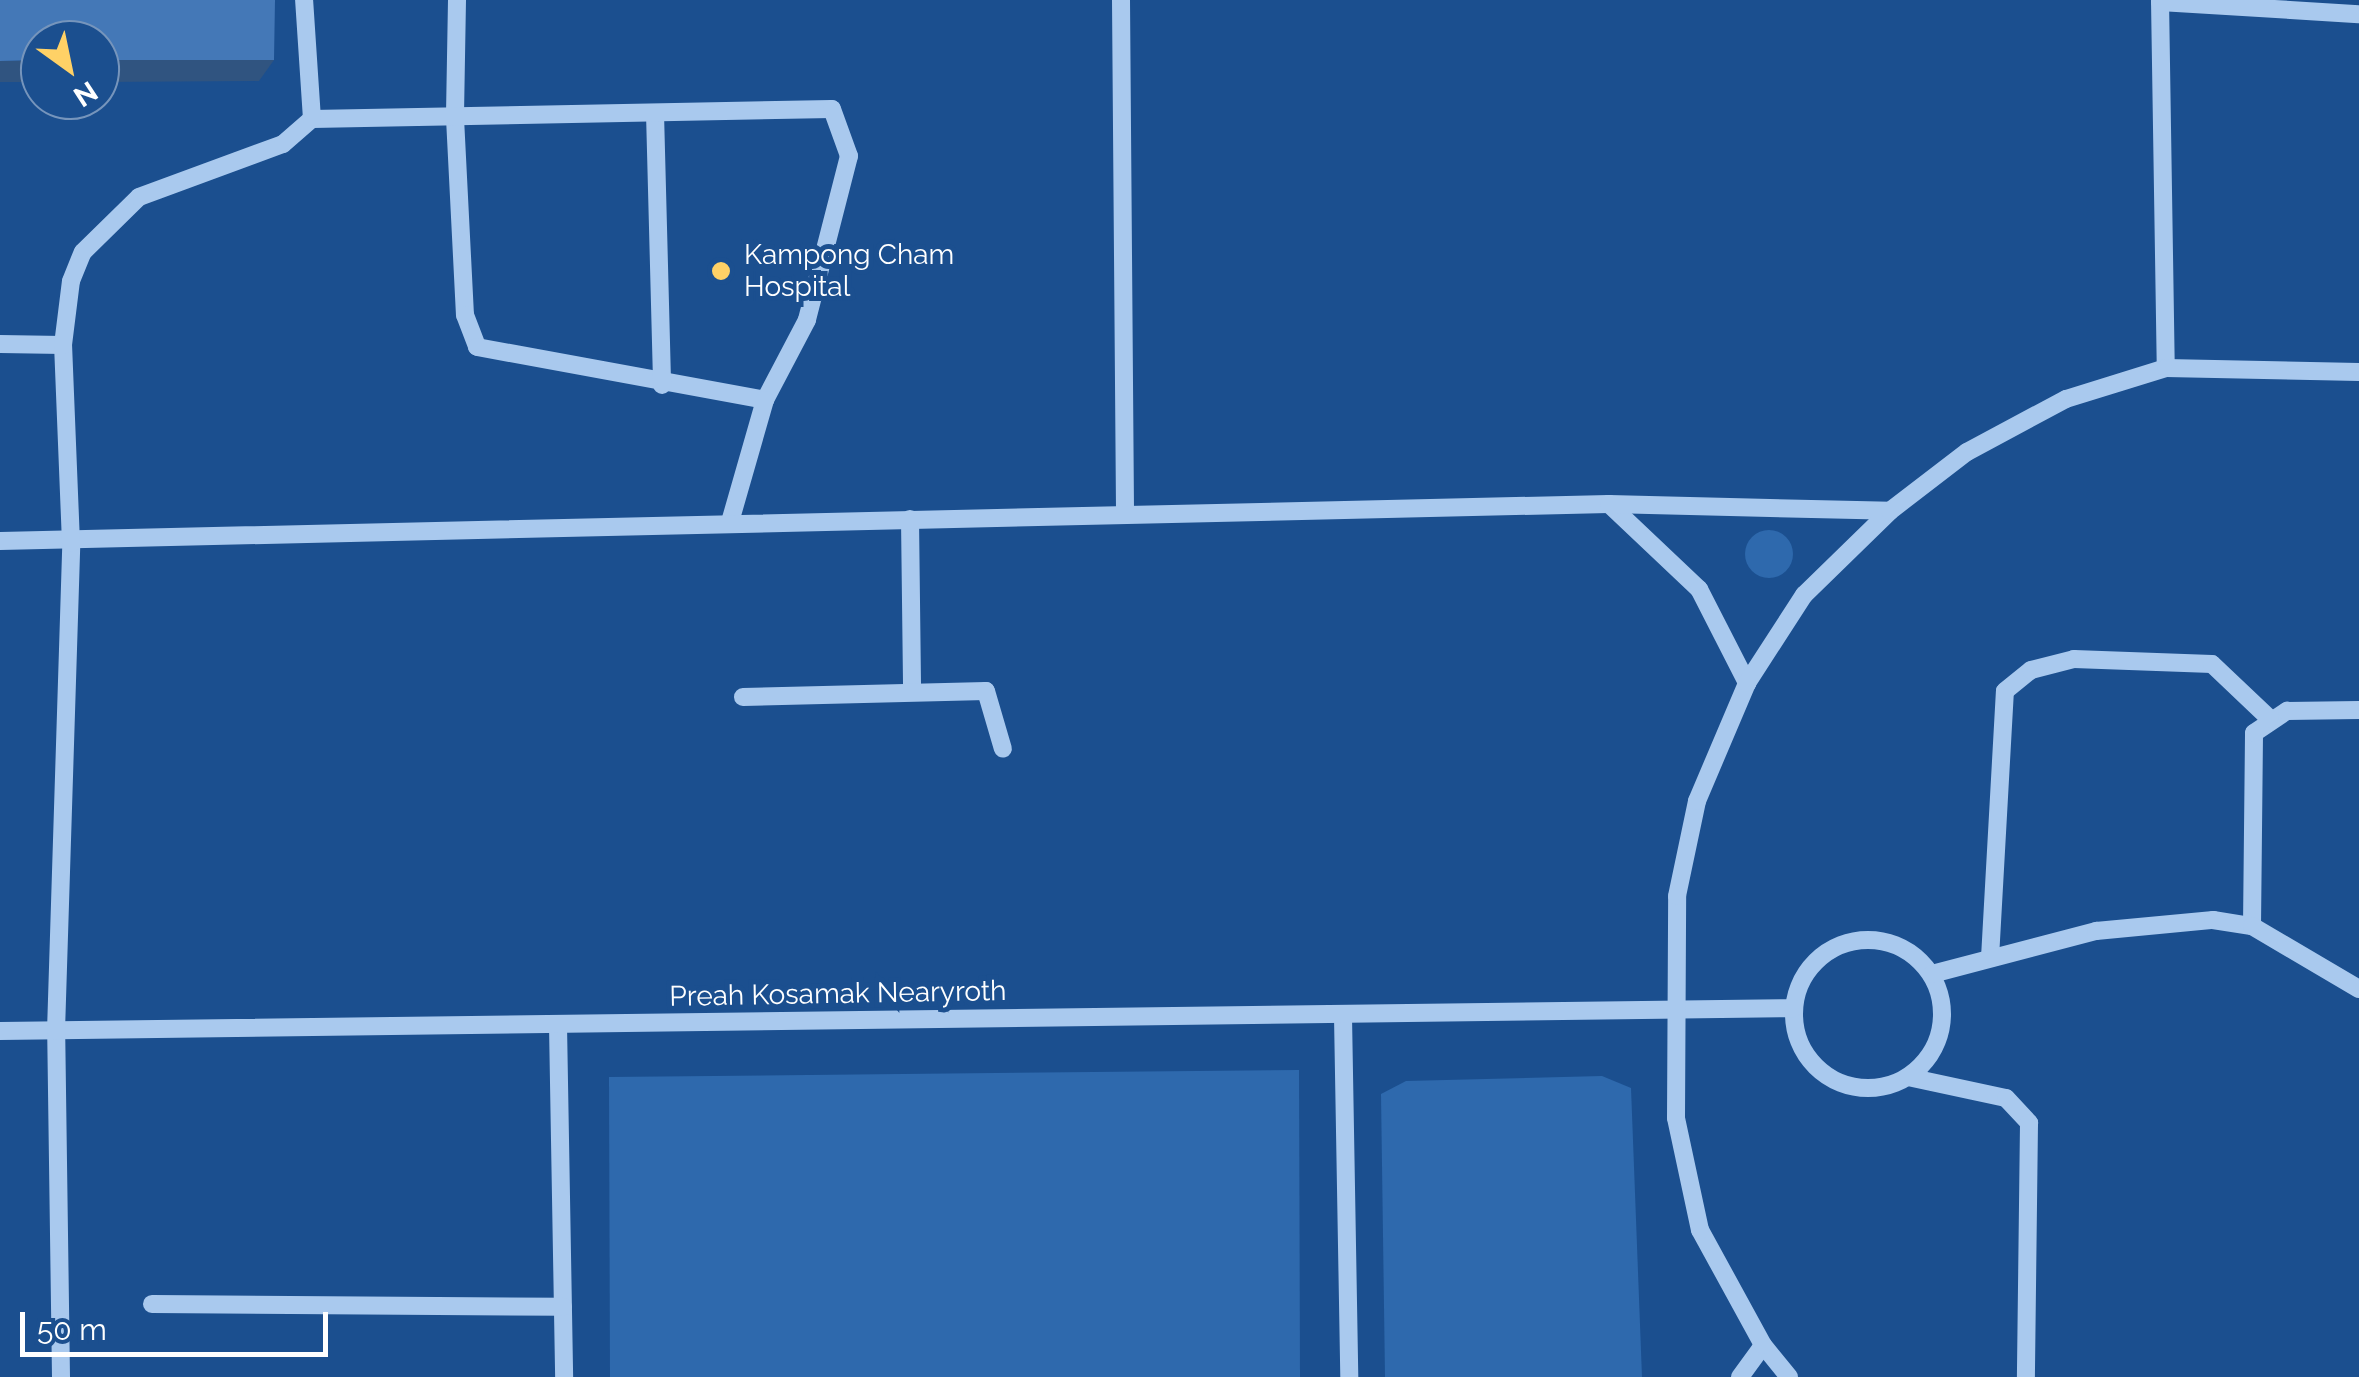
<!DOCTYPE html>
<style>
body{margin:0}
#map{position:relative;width:2359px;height:1377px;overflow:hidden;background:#1b4f8f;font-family:Raleway,sans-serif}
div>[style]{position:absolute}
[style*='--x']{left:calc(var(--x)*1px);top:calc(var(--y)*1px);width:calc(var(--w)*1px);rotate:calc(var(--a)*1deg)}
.green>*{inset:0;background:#2e69ad}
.round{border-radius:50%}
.minor>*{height:18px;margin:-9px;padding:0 9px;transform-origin:9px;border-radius:9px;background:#a9c9ee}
.minor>.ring{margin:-9px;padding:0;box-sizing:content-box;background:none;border:18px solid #a9c9ee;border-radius:50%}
.shaded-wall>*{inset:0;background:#305480}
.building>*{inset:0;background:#4478b7}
.dots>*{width:28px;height:28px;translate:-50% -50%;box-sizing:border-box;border:5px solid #1b4f8f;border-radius:50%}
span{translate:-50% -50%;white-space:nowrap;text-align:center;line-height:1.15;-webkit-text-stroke:10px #1b4f8f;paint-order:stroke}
.poi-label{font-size:28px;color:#fff}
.left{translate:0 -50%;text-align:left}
.street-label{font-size:28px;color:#fff}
.north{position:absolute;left:20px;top:20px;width:100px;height:100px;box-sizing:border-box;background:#1b4f8f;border:2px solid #7695bc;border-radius:50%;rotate:147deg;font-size:28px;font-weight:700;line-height:40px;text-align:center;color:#fff}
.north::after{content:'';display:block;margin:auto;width:35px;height:45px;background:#ffd166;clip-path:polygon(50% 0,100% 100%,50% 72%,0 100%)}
.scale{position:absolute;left:20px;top:1312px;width:308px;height:45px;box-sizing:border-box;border:5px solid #fff;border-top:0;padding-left:12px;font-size:30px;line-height:35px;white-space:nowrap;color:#fff;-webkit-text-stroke:8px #1b4f8f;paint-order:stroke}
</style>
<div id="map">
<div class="green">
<div class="round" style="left:1745px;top:530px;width:48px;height:48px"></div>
<div style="clip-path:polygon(1299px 1070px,1300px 1377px,610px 1377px,609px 1077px)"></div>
<div style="clip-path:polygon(1602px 1076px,1631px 1088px,1642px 1377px,1385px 1377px,1381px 1094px,1406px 1081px)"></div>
</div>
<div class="minor">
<div style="--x:457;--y:0;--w:118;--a:91"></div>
<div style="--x:455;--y:118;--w:197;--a:87.1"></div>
<div style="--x:465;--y:315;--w:34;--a:69"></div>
<div style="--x:477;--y:347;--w:293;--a:10.4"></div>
<div style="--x:1121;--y:0;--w:514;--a:89.55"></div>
<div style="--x:2160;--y:0;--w:368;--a:89.1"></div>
<div style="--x:2160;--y:2;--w:199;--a:3.5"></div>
<div style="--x:655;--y:113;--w:272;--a:88.5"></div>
<div style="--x:312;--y:119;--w:520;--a:-1.1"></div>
<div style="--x:832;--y:109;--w:50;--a:70.1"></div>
<div style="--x:849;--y:156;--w:169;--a:104.4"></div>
<div style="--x:807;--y:320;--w:90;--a:117.7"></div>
<div style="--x:765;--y:400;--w:127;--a:106"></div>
<div style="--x:0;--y:344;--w:63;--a:0.9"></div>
<div style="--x:1609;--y:504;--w:124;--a:43.4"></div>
<div style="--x:1699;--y:589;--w:106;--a:62.9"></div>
<div style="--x:910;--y:519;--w:172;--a:89.3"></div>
<div style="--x:0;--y:541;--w:1609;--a:-1.32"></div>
<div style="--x:1609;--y:504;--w:281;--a:1.4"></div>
<div style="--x:743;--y:697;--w:243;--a:-1.4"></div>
<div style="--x:986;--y:691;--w:60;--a:73.7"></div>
<div style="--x:2252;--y:926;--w:193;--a:-89.4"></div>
<div style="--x:2254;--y:733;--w:40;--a:-34"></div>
<div style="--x:2287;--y:711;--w:72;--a:-0.8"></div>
<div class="ring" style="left:1794px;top:940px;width:130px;height:130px"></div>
<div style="--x:1990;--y:958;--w:267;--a:-86.8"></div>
<div style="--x:2005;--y:691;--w:33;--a:-39"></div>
<div style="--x:2031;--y:670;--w:44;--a:-14.3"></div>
<div style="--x:2074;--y:659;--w:138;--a:2.1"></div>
<div style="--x:2212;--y:664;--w:79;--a:43.5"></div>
<div style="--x:1932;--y:974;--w:170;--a:-14.7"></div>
<div style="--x:2096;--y:931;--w:118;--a:-5.4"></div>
<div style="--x:2213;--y:920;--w:39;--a:9"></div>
<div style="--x:2252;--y:926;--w:124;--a:30.5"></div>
<div style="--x:1343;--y:1016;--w:361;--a:89"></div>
<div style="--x:558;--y:1025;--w:352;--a:89"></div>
<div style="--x:0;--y:1031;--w:1793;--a:-0.73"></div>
<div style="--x:1908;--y:1077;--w:100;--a:12.1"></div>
<div style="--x:2006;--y:1098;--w:34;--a:47"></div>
<div style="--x:2029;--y:1123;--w:254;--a:90.7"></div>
<div style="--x:152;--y:1304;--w:411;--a:0.4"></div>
<div style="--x:61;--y:1377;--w:346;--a:-90.8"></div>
<div style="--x:56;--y:1031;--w:488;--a:-88.2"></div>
<div style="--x:71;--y:543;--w:198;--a:-92.3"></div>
<div style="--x:63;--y:345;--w:64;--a:-82.9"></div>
<div style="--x:71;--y:281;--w:31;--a:-68"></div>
<div style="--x:83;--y:252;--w:78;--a:-44.5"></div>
<div style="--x:139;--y:197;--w:153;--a:-20.2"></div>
<div style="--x:283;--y:144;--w:38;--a:-41"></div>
<div style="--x:312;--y:119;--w:119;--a:-93.8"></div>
<div style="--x:1740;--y:1377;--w:39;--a:-54"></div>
<div style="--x:1789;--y:1377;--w:41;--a:-129.1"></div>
<div style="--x:1763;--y:1345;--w:131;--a:-118.7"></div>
<div style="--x:1700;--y:1230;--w:115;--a:-102.1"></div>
<div style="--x:1676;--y:1118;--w:222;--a:-89.7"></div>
<div style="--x:1677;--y:896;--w:97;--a:-78.1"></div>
<div style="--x:1697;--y:801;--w:128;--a:-67"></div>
<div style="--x:1747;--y:683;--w:105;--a:-57.1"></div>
<div style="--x:1804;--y:595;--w:120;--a:-44.3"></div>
<div style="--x:1890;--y:511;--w:97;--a:-37.5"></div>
<div style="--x:1967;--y:452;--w:112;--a:-28.2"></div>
<div style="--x:2066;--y:399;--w:105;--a:-17.2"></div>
<div style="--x:2166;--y:368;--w:193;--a:1.2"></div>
</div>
<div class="shaded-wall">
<div style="clip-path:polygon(40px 60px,40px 82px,0 82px,0 61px)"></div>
<div style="clip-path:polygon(100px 60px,274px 60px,259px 81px,100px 82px)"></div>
</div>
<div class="building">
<div style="clip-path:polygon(0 0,275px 0,274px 60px,100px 60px,100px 40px,40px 40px,40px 60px,0 61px)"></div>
</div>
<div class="dots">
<div style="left:721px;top:271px;background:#ffd166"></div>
</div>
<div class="poi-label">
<span class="left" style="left:744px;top:271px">Kampong Cham<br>Hospital</span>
</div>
<div class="street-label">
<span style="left:838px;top:994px;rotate:-1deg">Preah Kosamak Nearyroth</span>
</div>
<div class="north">N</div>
<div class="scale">50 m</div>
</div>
